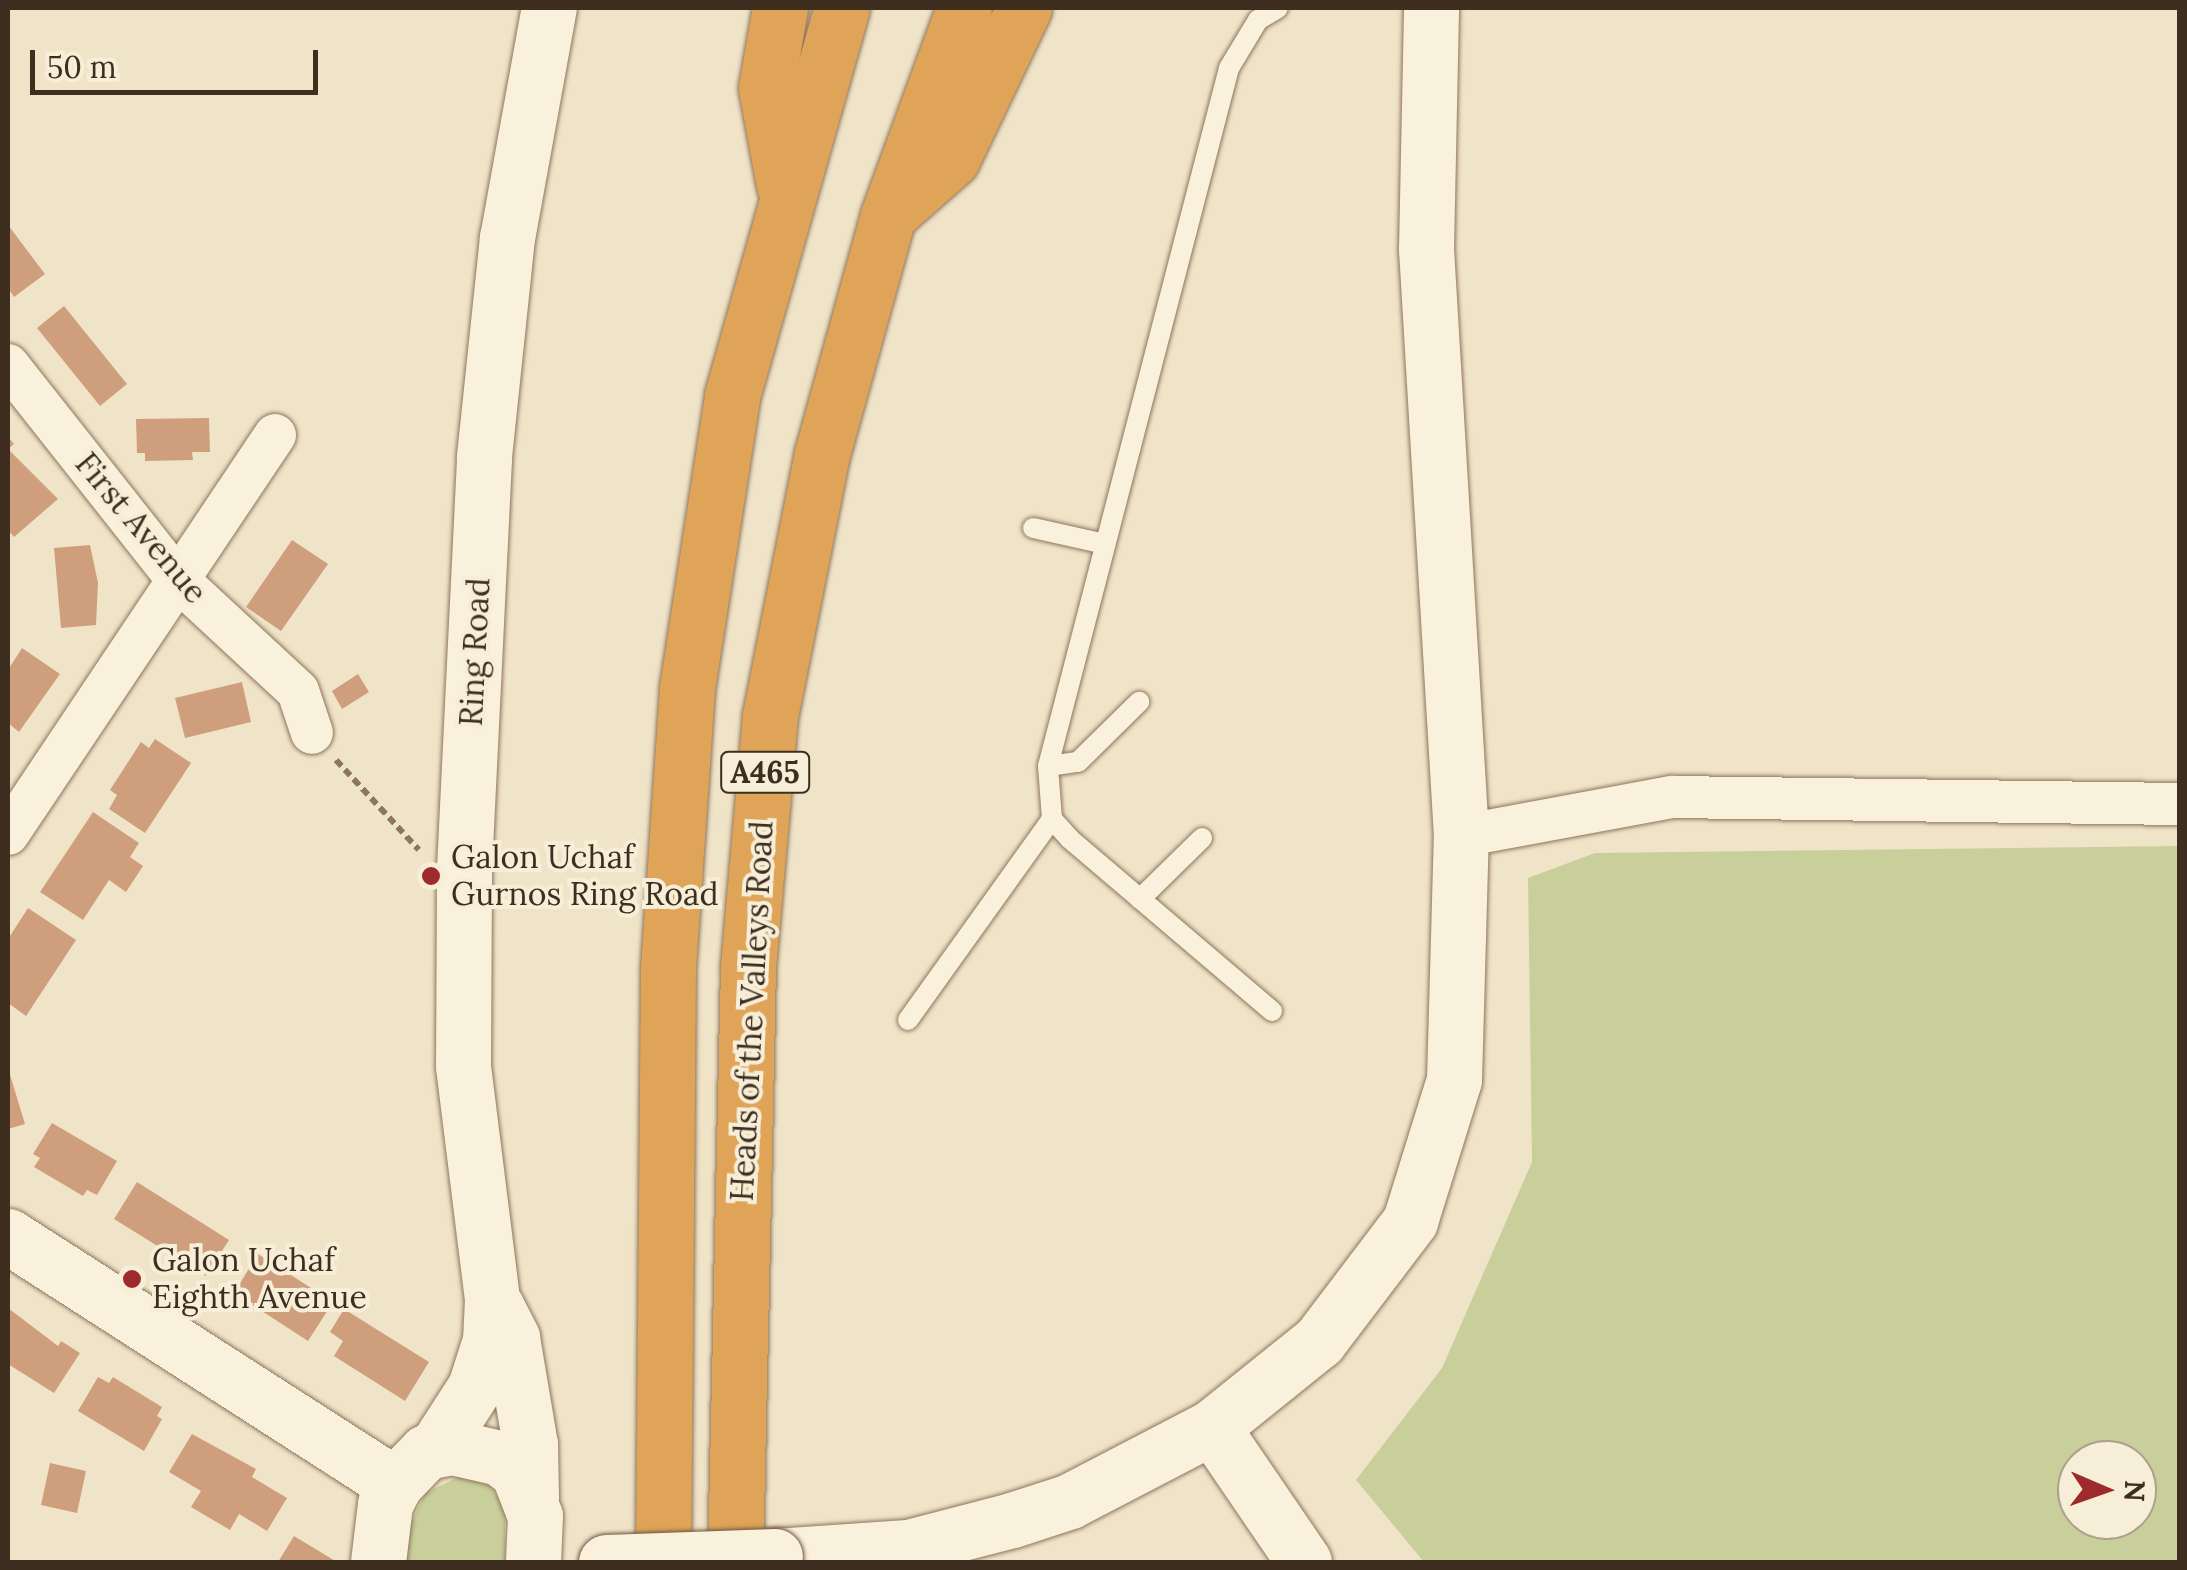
<!DOCTYPE html>
<style>
body{margin:0}
#map{position:relative;width:2187px;height:1570px;overflow:hidden;background:#f0e4c8;font-family:Lora,serif}
div>[style]{position:absolute}
[style*='--x']{left:calc(var(--x)*1px);top:calc(var(--y)*1px);width:calc(var(--w)*1px);rotate:calc(var(--a)*1deg)}
.green>*{inset:0;background:#c9cf9b}
.building>*{inset:0;background:#cf9f7d}
.path>*{height:6px;margin-top:-3px;transform-origin:0;background:repeating-linear-gradient(90deg,#8d765c 0 8px,transparent 0 13px)}
.roads{filter:drop-shadow(0 0 2px #8d765c) drop-shadow(0 0 2px #8d765c)}
.lane>*{height:20px;margin:-10px;padding:0 10px;transform-origin:10px;border-radius:10px;background:#faf1dc}
.street>*{height:42px;margin:-21px;padding:0 21px;transform-origin:21px;border-radius:21px;background:#faf1dc}
.secondary>*{height:55px;margin:-27.5px;padding:0 27.5px;transform-origin:27.5px;border-radius:27.5px;background:#faf1dc}
.highway>*{height:55px;margin:-27.5px;padding:0 27.5px;transform-origin:27.5px;border-radius:27.5px;background:#e0a458}
.bridges{filter:drop-shadow(0 0 2px #6f573f) drop-shadow(0 0 2px #6f573f)}
.secondary-bridge>*{height:55px;margin:-27.5px;padding:0 27.5px;transform-origin:27.5px;border-radius:27.5px;background:#faf1dc}
.dots>*{width:28px;height:28px;translate:-50% -50%;box-sizing:border-box;border:5px solid #f7eed8;border-radius:50%}
span{translate:-50% -50%;white-space:nowrap;text-align:center;line-height:1.15;-webkit-text-stroke:8px #f7eed8;paint-order:stroke}
.shield-label span{padding:2px 8px;background:#f7eed8;border:2px solid;border-radius:8px;-webkit-text-stroke-width:0}
.shield-label{font-size:30px;color:#3d2e20;font-weight:700}
.street-label{font-size:32px;color:#3d2e20}
.poi-label{font-size:32px;color:#3d2e20}
.left{translate:0 -50%;text-align:left}
.frame{position:absolute;inset:0;border:10px solid #3d2e20;pointer-events:none}
.north{position:absolute;left:2057px;top:1440px;width:100px;height:100px;box-sizing:border-box;background:#f7eed8;border:2px solid #ada18e;border-radius:50%;rotate:92deg;font-size:28px;font-weight:700;line-height:40px;text-align:center;color:#3d2e20}
.north::after{content:'';display:block;margin:auto;width:35px;height:45px;background:#9e2a2b;clip-path:polygon(50% 0,100% 100%,50% 72%,0 100%)}
.scale{position:absolute;left:30px;top:50px;width:288px;height:45px;box-sizing:border-box;border:5px solid #3d2e20;border-top:0;padding-left:12px;font-size:30px;line-height:35px;white-space:nowrap;color:#3d2e20;-webkit-text-stroke:8px #f7eed8;paint-order:stroke}
</style>
<div id="map">
<div class="green">
<div style="clip-path:polygon(evenodd,2179px 846px,2179px 1562px,1424px 1562px,1356px 1480px,1442px 1368px,1532px 1162px,1528px 878px,1595px 853px,2179px 846px,2077px 1460px,2137px 1460px,2137px 1520px,2077px 1520px,2077px 1460px)"></div>
<div style="clip-path:polygon(463px 1475px,490px 1486px,505px 1508px,505px 1562px,406px 1562px,409px 1528px,425px 1493px)"></div>
</div>
<div class="building">
<div style="clip-path:polygon(8px 225px,45px 274px,14px 297px,8px 288px)"></div>
<div style="clip-path:polygon(64px 306px,127px 384px,100px 406px,37px 328px)"></div>
<div style="clip-path:polygon(209px 418px,210px 452px,192px 452px,193px 460px,145px 461px,145px 453px,137px 453px,136px 419px)"></div>
<div style="clip-path:polygon(8px 437px,14px 444px,8px 449px,58px 499px,14px 537px,8px 530px)"></div>
<div style="clip-path:polygon(292px 540px,328px 564px,281px 631px,246px 607px)"></div>
<div style="clip-path:polygon(90px 545px,98px 583px,96px 625px,61px 628px,54px 548px)"></div>
<div style="clip-path:polygon(22px 648px,60px 674px,19px 732px,8px 723px,8px 670px)"></div>
<div style="clip-path:polygon(358px 674px,369px 692px,342px 709px,332px 691px)"></div>
<div style="clip-path:polygon(242px 682px,251px 722px,185px 738px,175px 698px)"></div>
<div style="clip-path:polygon(155px 739px,191px 763px,145px 833px,109px 809px,117px 795px,110px 790px,141px 742px,149px 748px)"></div>
<div style="clip-path:polygon(93px 812px,139px 843px,130px 857px,143px 866px,126px 892px,109px 880px,83px 920px,40px 892px)"></div>
<div style="clip-path:polygon(28px 908px,76px 940px,26px 1016px,8px 1003px,8px 939px)"></div>
<div style="clip-path:polygon(8px 1068px,25px 1124px,8px 1129px)"></div>
<div style="clip-path:polygon(52px 1123px,117px 1161px,97px 1195px,87px 1190px,83px 1196px,34px 1167px,40px 1158px,33px 1154px)"></div>
<div style="clip-path:polygon(137px 1182px,229px 1240px,206px 1276px,114px 1219px)"></div>
<div style="clip-path:polygon(258px 1254px,333px 1302px,308px 1341px,234px 1293px)"></div>
<div style="clip-path:polygon(8px 1308px,58px 1346px,61px 1341px,80px 1353px,54px 1393px,8px 1364px)"></div>
<div style="clip-path:polygon(344px 1309px,429px 1362px,405px 1401px,334px 1356px,343px 1341px,330px 1332px)"></div>
<div style="clip-path:polygon(98px 1377px,109px 1383px,113px 1377px,162px 1407px,157px 1416px,162px 1419px,144px 1451px,78px 1411px)"></div>
<div style="clip-path:polygon(192px 1434px,256px 1469px,252px 1477px,287px 1498px,267px 1531px,239px 1514px,230px 1530px,191px 1507px,201px 1491px,169px 1472px)"></div>
<div style="clip-path:polygon(50px 1463px,86px 1471px,77px 1513px,41px 1505px)"></div>
<div style="clip-path:polygon(294px 1536px,337px 1562px,278px 1562px)"></div>
</div>
<div class="path">
<div style="--x:336;--y:760;--w:122;--a:47.3"></div>
</div>
<div class="roads">
<div class="lane">
<div style="--x:1033;--y:528;--w:74;--a:12.5"></div>
<div style="--x:1048;--y:766;--w:30;--a:-8"></div>
<div style="--x:1078;--y:762;--w:86;--a:-44.5"></div>
<div style="--x:1140;--y:899;--w:87;--a:-44.5"></div>
<div style="--x:1272;--y:1011;--w:265;--a:-139.6"></div>
<div style="--x:1070;--y:839;--w:27;--a:-132"></div>
<div style="--x:1052;--y:819;--w:53;--a:-94.3"></div>
<div style="--x:1048;--y:766;--w:721;--a:-75.46"></div>
<div style="--x:1229;--y:68;--w:56;--a:-58.9"></div>
<div style="--x:1258;--y:20;--w:23;--a:-31"></div>
<div style="--x:908;--y:1020;--w:247;--a:-54.4"></div>
</div>
<div class="street">
<div style="--x:8;--y:365;--w:274;--a:51.7"></div>
<div style="--x:178;--y:580;--w:163;--a:42.8"></div>
<div style="--x:298;--y:691;--w:44;--a:71.6"></div>
<div style="--x:8;--y:834;--w:480;--a:-56.2"></div>
<div style="--x:1461;--y:836;--w:215;--a:-10.5"></div>
<div style="--x:1672;--y:797;--w:508;--a:0.79"></div>
</div>
<div class="secondary">
<div style="--x:8;--y:1236;--w:460;--a:32.7"></div>
<div style="--x:496;--y:1306;--w:36;--a:63"></div>
<div style="--x:512;--y:1338;--w:108;--a:80.4"></div>
<div style="--x:530;--y:1444;--w:54;--a:88.9"></div>
<div style="--x:1212;--y:1427;--w:163;--a:55.7"></div>
<div style="--x:435;--y:1449;--w:74;--a:-57.2"></div>
<div style="--x:475;--y:1387;--w:49;--a:-72.3"></div>
<div style="--x:490;--y:1340;--w:41;--a:-87.2"></div>
<div style="--x:492;--y:1299;--w:235;--a:-97.1"></div>
<div style="--x:463;--y:1066;--w:198;--a:-89.7"></div>
<div style="--x:464;--y:868;--w:412;--a:-87.2"></div>
<div style="--x:484;--y:456;--w:219;--a:-84"></div>
<div style="--x:507;--y:238;--w:234;--a:-79.7"></div>
<div style="--x:775;--y:1556;--w:133;--a:-3.9"></div>
<div style="--x:908;--y:1547;--w:107;--a:-14.6"></div>
<div style="--x:1012;--y:1520;--w:61;--a:-18.1"></div>
<div style="--x:1070;--y:1501;--w:160;--a:-27.5"></div>
<div style="--x:1212;--y:1427;--w:137;--a:-38.8"></div>
<div style="--x:1319;--y:1341;--w:151;--a:-52.8"></div>
<div style="--x:1410;--y:1221;--w:148;--a:-72.7"></div>
<div style="--x:1454;--y:1080;--w:244;--a:-88.4"></div>
<div style="--x:1461;--y:836;--w:588;--a:-93.41"></div>
<div style="--x:1426;--y:249;--w:241;--a:-88.8"></div>
<div style="--x:378;--y:1562;--w:58;--a:-83.1"></div>
<div style="--x:385;--y:1504;--w:22;--a:-63"></div>
<div style="--x:395;--y:1484;--w:45;--a:-45.9"></div>
<div style="--x:426;--y:1452;--w:26;--a:-11"></div>
<div style="--x:452;--y:1447;--w:49;--a:12.9"></div>
<div style="--x:500;--y:1458;--w:23;--a:38"></div>
<div style="--x:518;--y:1472;--w:47;--a:68.9"></div>
<div style="--x:535;--y:1516;--w:46;--a:92.5"></div>
</div>
<div class="highway">
<div style="--x:780;--y:8;--w:81;--a:99.9"></div>
<div style="--x:766;--y:88;--w:99;--a:79.5"></div>
<div style="--x:893;--y:211;--w:79;--a:-41.4"></div>
<div style="--x:952;--y:159;--w:167;--a:-64.5"></div>
<div style="--x:663;--y:1562;--w:594;--a:-89.52"></div>
<div style="--x:668;--y:968;--w:281;--a:-86.1"></div>
<div style="--x:687;--y:688;--w:295;--a:-81.2"></div>
<div style="--x:732;--y:396;--w:403;--a:-74.2"></div>
<div style="--x:735;--y:1562;--w:595;--a:-88.75"></div>
<div style="--x:748;--y:967;--w:252;--a:-85"></div>
<div style="--x:770;--y:716;--w:267;--a:-78.8"></div>
<div style="--x:822;--y:454;--w:247;--a:-74.5"></div>
<div style="--x:888;--y:216;--w:221;--a:-69.9"></div>
</div>
</div>
<div class="bridges">
<div class="secondary-bridge">
<div style="--x:606;--y:1562;--w:169;--a:-2"></div>
</div>
</div>
<div class="dots">
<div style="left:431px;top:876px;background:#9e2a2b"></div>
<div style="left:132px;top:1279px;background:#9e2a2b"></div>
</div>
<div class="shield-label">
<span style="left:765px;top:772px">A465</span>
</div>
<div class="street-label">
<span style="left:141px;top:528px;rotate:50deg">First Avenue</span>
<span style="left:475px;top:652px;rotate:-87deg">Ring Road</span>
<span style="left:752px;top:1011px;rotate:-87deg">Heads of the Valleys Road</span>
</div>
<div class="poi-label">
<span class="left" style="left:451px;top:876px">Galon Uchaf<br>Gurnos Ring Road</span>
<span class="left" style="left:152px;top:1279px">Galon Uchaf<br>Eighth Avenue</span>
</div>
<div class="frame"></div>
<div class="north">N</div>
<div class="scale">50 m</div>
</div>
